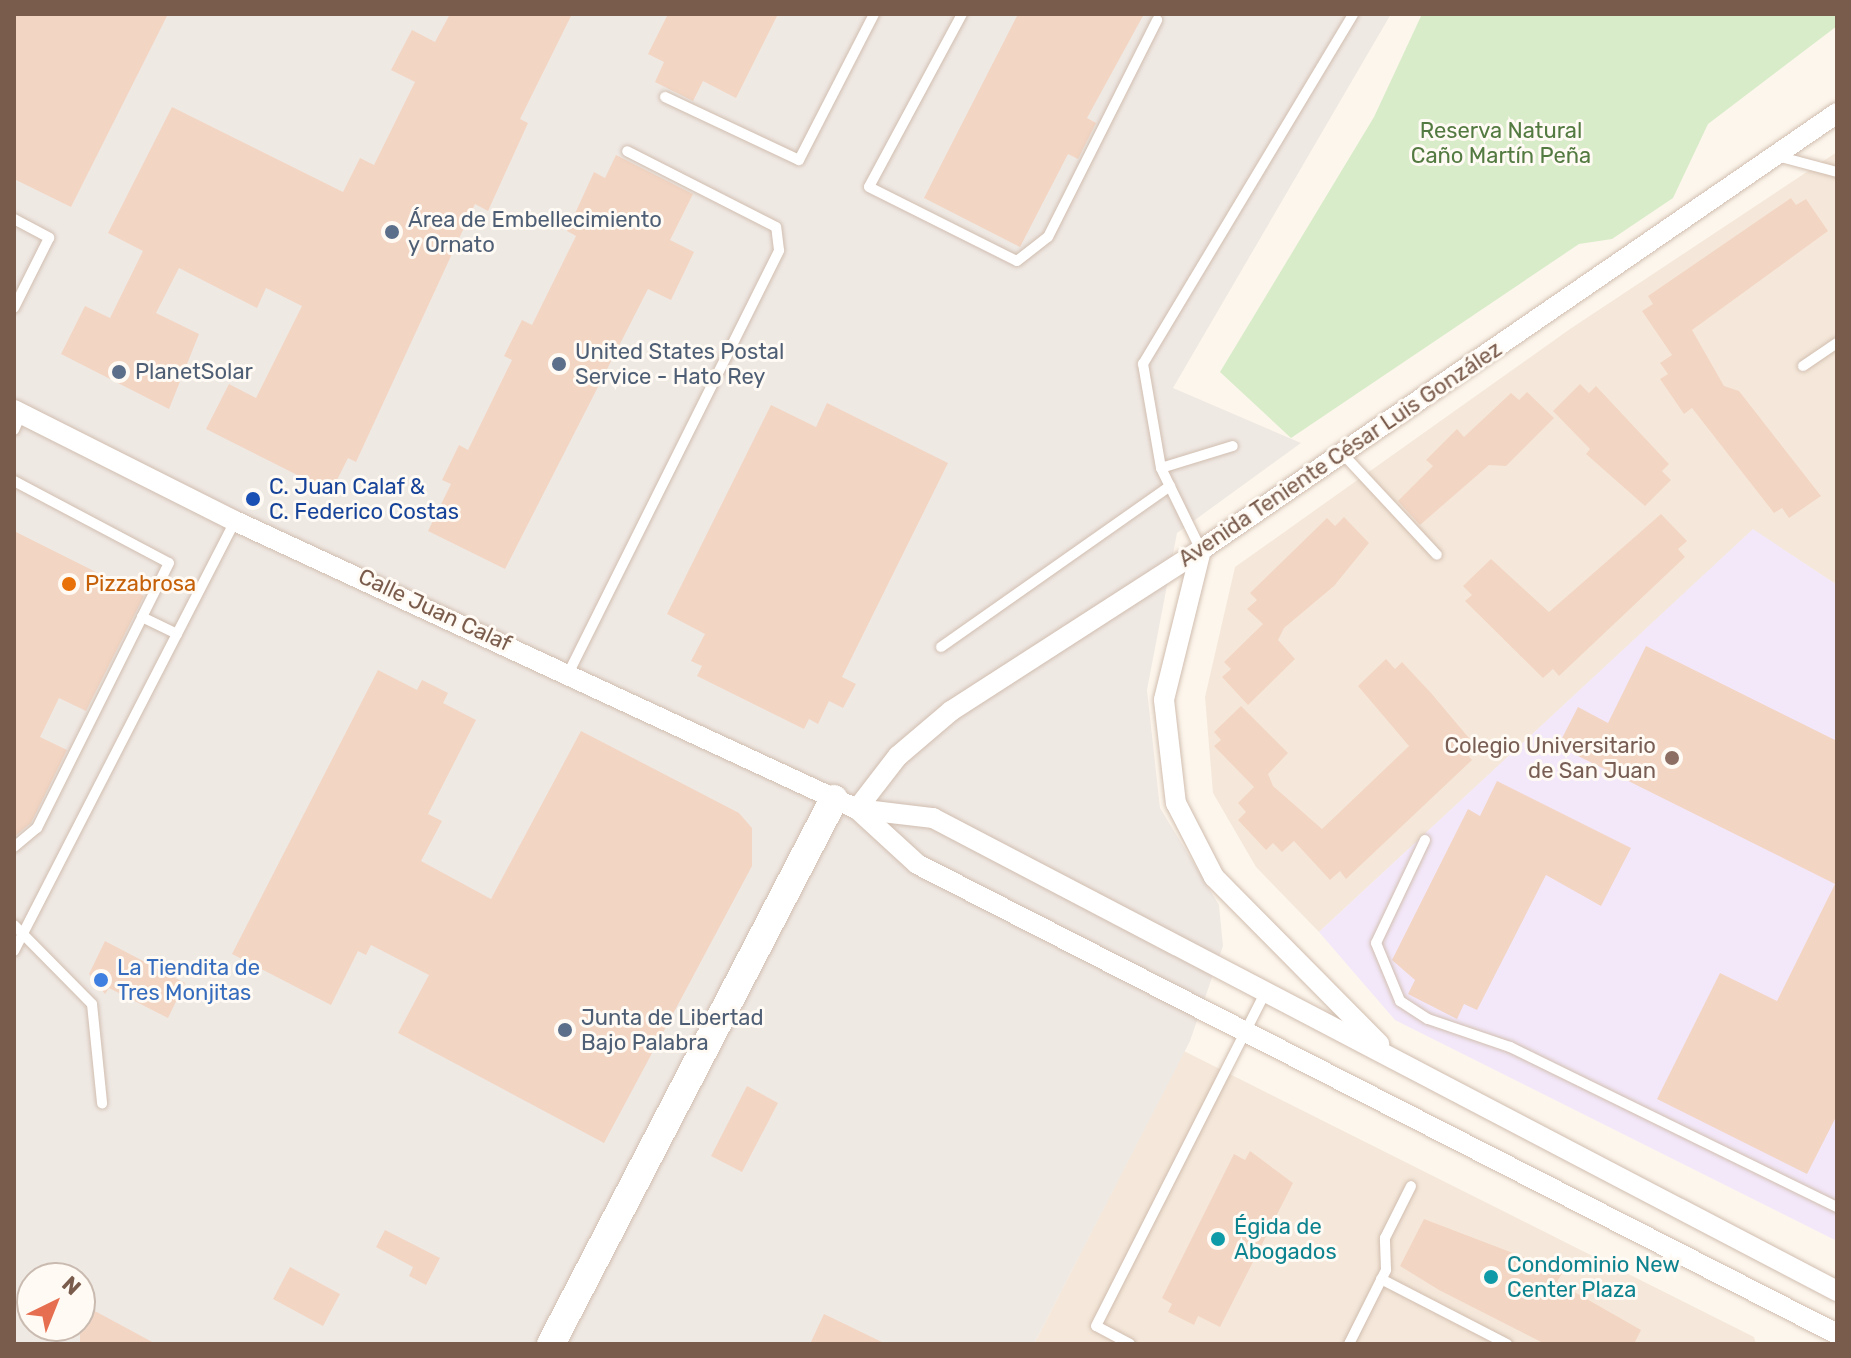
<!DOCTYPE html>
<meta charset="utf-8">
<style>
body{margin:0}
#map{position:relative;width:1851px;height:1358px;overflow:hidden;background:#fdf6ec;font-family:Rubik,sans-serif}
div>[style]{position:absolute}
[style*='--x']{left:calc(var(--x)*1px);top:calc(var(--y)*1px);width:calc(var(--w)*1px);rotate:calc(var(--a)*1deg)}
.residential>*{inset:0;background:#f5e8da}
.industrial>*{inset:0;background:#efe9e4}
.education>*{inset:0;background:#f3e8fa}
.green>*{inset:0;background:#d8ecc9}
.building>*{inset:0;background:#f3d5c3}
.roads{filter:drop-shadow(0 0 2px #d1beb0) drop-shadow(0 0 2px #d1beb0)}
.lane>*{height:10px;margin:-5px;padding:0 5px;transform-origin:5px;border-radius:5px;background:#fff}
.street>*{height:20px;margin:-10px;padding:0 10px;transform-origin:10px;border-radius:10px;background:#fff}
.secondary>*{height:28px;margin:-14px;padding:0 14px;transform-origin:14px;border-radius:14px;background:#fff}
.dots>*{width:22px;height:22px;translate:-50% -50%;box-sizing:border-box;border:4px solid #fffaf3;border-radius:50%}
span{translate:-50% -50%;white-space:nowrap;text-align:center;line-height:1.15;-webkit-text-stroke:6px #fffaf3;paint-order:stroke}
.park-label{font-size:22px;color:#537a41}
.service-label{font-size:22px;color:#4e5e75}
.left{translate:0 -50%;text-align:left}
.street-label{font-size:22px;color:#7a5c4d}
.transit-label{font-size:22px;color:#164399}
.food-label{font-size:22px;color:#c56008}
.education-label{font-size:22px;color:#785e54}
.right{translate:-100% -50%;text-align:right}
.shop-label{font-size:22px;color:#366cbe}
.culture-label{font-size:22px;color:#0d838f}
.frame{position:absolute;inset:0;border:16px solid #7a5c4d;pointer-events:none}
.north{position:absolute;left:16px;top:1262px;width:80px;height:80px;box-sizing:border-box;background:#fffaf3;border:2px solid #cabbb1;border-radius:50%;rotate:43deg;font-size:22px;font-weight:700;line-height:32px;text-align:center;color:#7a5c4d}
.north::after{content:'';display:block;margin:auto;width:28px;height:36px;background:#e76f51;clip-path:polygon(50% 0,100% 100%,50% 72%,0 100%)}
</style>
<div id="map">
<div class="residential">
<div style="clip-path:polygon(1837px 152px,1837px 585px,1753px 530px,1319px 932px,1256px 867px,1213px 793px,1205px 697px,1235px 567px,1570px 329px)"></div>
<div style="clip-path:polygon(1184px 1051px,1754px 1337px,1756px 1344px,1034px 1344px)"></div>
</div>
<div class="industrial">
<div style="clip-path:polygon(evenodd,14px 14px,1391px 14px,1173px 388px,1301px 443px,1177px 533px,1147px 690px,1160px 808px,1219px 905px,1223px 946px,1190px 1041px,1034px 1344px,14px 1344px,14px 14px,32px 1278px,80px 1278px,80px 1326px,32px 1326px,32px 1278px)"></div>
</div>
<div class="education">
<div style="clip-path:polygon(1753px 529px,1837px 585px,1837px 1241px,1395px 1020px,1319px 932px)"></div>
</div>
<div class="green">
<div style="clip-path:polygon(1422px 14px,1837px 14px,1837px 26px,1708px 124px,1673px 198px,1612px 239px,1579px 244px,1291px 438px,1220px 372px,1374px 117px)"></div>
</div>
<div class="building">
<div style="clip-path:polygon(14px 14px,168px 14px,71px 207px,14px 179px)"></div>
<div style="clip-path:polygon(450px 14px,572px 14px,520px 119px,528px 123px,488px 211px,475px 204px,356px 462px,348px 458px,331px 492px,206px 429px,229px 384px,256px 398px,302px 306px,266px 288px,257px 308px,179px 268px,156px 313px,199px 334px,169px 409px,61px 354px,85px 306px,110px 318px,143px 251px,108px 233px,172px 107px,343px 192px,360px 158px,374px 165px,415px 82px,391px 70px,412px 30px,435px 42px)"></div>
<div style="clip-path:polygon(668px 14px,778px 14px,736px 98px,703px 81px,693px 101px,655px 82px,664px 62px,648px 54px)"></div>
<div style="clip-path:polygon(1018px 14px,1144px 14px,1087px 118px,1096px 123px,1078px 159px,1068px 154px,1020px 247px,924px 198px)"></div>
<div style="clip-path:polygon(616px 155px,693px 194px,670px 240px,694px 252px,671px 300px,648px 289px,505px 569px,428px 531px,451px 484px,442px 480px,459px 445px,468px 450px,512px 360px,504px 356px,522px 320px,532px 325px,576px 236px,567px 231px,594px 172px,605px 178px)"></div>
<div style="clip-path:polygon(1791px 198px,1796px 205px,1806px 199px,1828px 231px,1692px 330px,1724px 386px,1739px 391px,1821px 496px,1789px 518px,1782px 508px,1774px 513px,1692px 408px,1684px 414px,1660px 379px,1668px 374px,1660px 363px,1672px 355px,1642px 311px,1653px 304px,1648px 296px)"></div>
<div style="clip-path:polygon(1580px 384px,1589px 393px,1596px 386px,1669px 464px,1662px 471px,1671px 480px,1645px 506px,1586px 454px,1590px 449px,1553px 411px)"></div>
<div style="clip-path:polygon(1527px 392px,1554px 418px,1506px 466px,1489px 465px,1420px 525px,1398px 501px,1433px 466px,1426px 460px,1457px 429px,1464px 437px,1511px 393px,1519px 400px)"></div>
<div style="clip-path:polygon(827px 403px,948px 463px,842px 677px,856px 684px,843px 708px,829px 701px,818px 724px,809px 719px,804px 729px,697px 676px,702px 666px,691px 661px,705px 634px,667px 614px,771px 405px,816px 427px)"></div>
<div style="clip-path:polygon(1661px 514px,1687px 541px,1678px 549px,1685px 557px,1559px 676px,1553px 669px,1543px 678px,1465px 601px,1472px 595px,1463px 586px,1491px 559px,1549px 612px)"></div>
<div style="clip-path:polygon(1344px 517px,1369px 543px,1334px 586px,1284px 628px,1278px 640px,1295px 659px,1248px 705px,1222px 677px,1231px 669px,1224px 662px,1263px 624px,1247px 609px,1257px 600px,1250px 593px,1327px 518px,1335px 526px)"></div>
<div style="clip-path:polygon(14px 531px,144px 596px,86px 711px,59px 698px,40px 737px,67px 750px,31px 823px,14px 837px)"></div>
<div style="clip-path:polygon(1646px 646px,1837px 741px,1837px 1115px,1807px 1174px,1657px 1099px,1720px 973px,1777px 1001px,1835px 884px,1558px 746px,1578px 707px,1608px 723px)"></div>
<div style="clip-path:polygon(1386px 659px,1395px 669px,1402px 662px,1431px 693px,1474px 744px,1465px 752px,1472px 760px,1346px 879px,1340px 871px,1330px 880px,1294px 841px,1282px 852px,1273px 843px,1266px 850px,1238px 820px,1246px 812px,1238px 803px,1254px 787px,1214px 746px,1221px 740px,1214px 732px,1241px 706px,1288px 753px,1268px 774px,1273px 786px,1322px 829px,1409px 746px,1358px 686px)"></div>
<div style="clip-path:polygon(378px 670px,417px 690px,422px 680px,448px 693px,443px 703px,476px 720px,428px 814px,442px 821px,421px 861px,491px 899px,581px 731px,739px 813px,752px 828px,752px 866px,604px 1143px,398px 1033px,429px 975px,371px 945px,366px 955px,358px 951px,331px 1005px,232px 954px)"></div>
<div style="clip-path:polygon(1497px 781px,1631px 848px,1601px 906px,1546px 875px,1477px 1010px,1464px 1004px,1457px 1019px,1408px 994px,1415px 980px,1392px 960px,1468px 809px,1480px 816px)"></div>
<div style="clip-path:polygon(105px 941px,185px 983px,168px 1018px,109px 988px,105px 994px,89px 974px)"></div>
<div style="clip-path:polygon(747px 1086px,778px 1103px,742px 1172px,711px 1156px)"></div>
<div style="clip-path:polygon(1250px 1151px,1293px 1183px,1220px 1327px,1198px 1316px,1194px 1325px,1168px 1312px,1172px 1304px,1162px 1298px,1234px 1154px,1245px 1160px)"></div>
<div style="clip-path:polygon(1424px 1219px,1563px 1272px,1557px 1282px,1641px 1330px,1634px 1344px,1545px 1344px,1439px 1290px,1400px 1266px)"></div>
<div style="clip-path:polygon(385px 1230px,440px 1258px,426px 1285px,409px 1276px,413px 1267px,376px 1247px)"></div>
<div style="clip-path:polygon(290px 1267px,340px 1294px,323px 1326px,273px 1299px)"></div>
<div style="clip-path:polygon(80px 1303px,156px 1344px,80px 1344px)"></div>
<div style="clip-path:polygon(824px 1314px,886px 1344px,810px 1344px)"></div>
</div>
<div class="roads">
<div class="lane">
<div style="--x:962;--y:14;--w:196;--a:118.3"></div>
<div style="--x:869;--y:187;--w:165;--a:26.6"></div>
<div style="--x:1017;--y:261;--w:39;--a:-38"></div>
<div style="--x:1048;--y:237;--w:243;--a:-63.3"></div>
<div style="--x:665;--y:97;--w:148;--a:25.2"></div>
<div style="--x:799;--y:160;--w:164;--a:-62.8"></div>
<div style="--x:1777;--y:156;--w:62;--a:14.9"></div>
<div style="--x:14;--y:219;--w:40;--a:28"></div>
<div style="--x:49;--y:238;--w:78;--a:116.6"></div>
<div style="--x:1803;--y:366;--w:41;--a:-34.1"></div>
<div style="--x:14;--y:430;--w:17;--a:-66"></div>
<div style="--x:1342;--y:453;--w:139;--a:47"></div>
<div style="--x:1161;--y:468;--w:75;--a:-17"></div>
<div style="--x:14;--y:481;--w:175;--a:27.9"></div>
<div style="--x:169;--y:563;--w:60;--a:116.6"></div>
<div style="--x:142;--y:617;--w:39;--a:26"></div>
<div style="--x:1201;--y:550;--w:91;--a:-116"></div>
<div style="--x:1161;--y:468;--w:106;--a:-99.8"></div>
<div style="--x:1143;--y:364;--w:408;--a:-59"></div>
<div style="--x:941;--y:647;--w:280;--a:-35.1"></div>
<div style="--x:569;--y:672;--w:471;--a:-63.5"></div>
<div style="--x:779;--y:250;--w:23;--a:-97"></div>
<div style="--x:776;--y:227;--w:167;--a:-153"></div>
<div style="--x:1425;--y:840;--w:114;--a:115.4"></div>
<div style="--x:1376;--y:943;--w:63;--a:67.5"></div>
<div style="--x:1400;--y:1001;--w:33;--a:33"></div>
<div style="--x:1428;--y:1019;--w:87;--a:18.9"></div>
<div style="--x:1510;--y:1047;--w:364;--a:26.1"></div>
<div style="--x:14;--y:847;--w:30;--a:-40"></div>
<div style="--x:37;--y:828;--w:236;--a:-63.5"></div>
<div style="--x:14;--y:925;--w:111;--a:45.4"></div>
<div style="--x:92;--y:1004;--w:100;--a:84.2"></div>
<div style="--x:14;--y:951;--w:483;--a:-62.8"></div>
<div style="--x:1381;--y:1279;--w:142;--a:27.3"></div>
<div style="--x:1130;--y:1344;--w:38;--a:-152"></div>
<div style="--x:1096;--y:1326;--w:376;--a:-63.1"></div>
<div style="--x:1349;--y:1344;--w:83;--a:-63.4"></div>
<div style="--x:1386;--y:1270;--w:32;--a:-92"></div>
<div style="--x:1385;--y:1238;--w:58;--a:-63.4"></div>
</div>
<div class="street">
<div style="--x:14;--y:410;--w:247;--a:26.7"></div>
<div style="--x:235;--y:521;--w:685;--a:24.85"></div>
<div style="--x:857;--y:809;--w:81;--a:42.5"></div>
<div style="--x:917;--y:864;--w:1033;--a:27.06"></div>
<div style="--x:1201;--y:550;--w:154;--a:103.9"></div>
<div style="--x:1164;--y:700;--w:104;--a:83.4"></div>
<div style="--x:1176;--y:803;--w:83;--a:62.8"></div>
<div style="--x:1214;--y:877;--w:235;--a:45.3"></div>
<div style="--x:857;--y:809;--w:67;--a:-52.3"></div>
<div style="--x:898;--y:756;--w:70;--a:-40.3"></div>
<div style="--x:951;--y:711;--w:297;--a:-32.8"></div>
<div style="--x:1201;--y:550;--w:772;--a:-34.49"></div>
<div style="--x:857;--y:809;--w:77;--a:6.8"></div>
<div style="--x:933;--y:818;--w:1020;--a:27.62"></div>
</div>
<div class="secondary">
<div style="--x:551;--y:1344;--w:614;--a:-62.56"></div>
</div>
</div>
<div class="dots">
<div style="left:392px;top:232px;background:#5c6f8a"></div>
<div style="left:559px;top:364px;background:#5c6f8a"></div>
<div style="left:119px;top:372px;background:#5c6f8a"></div>
<div style="left:253px;top:499px;background:#1a4fb4"></div>
<div style="left:69px;top:584px;background:#e8710a"></div>
<div style="left:1672px;top:758px;background:#8d6e63"></div>
<div style="left:101px;top:980px;background:#3f7fe0"></div>
<div style="left:565px;top:1030px;background:#5c6f8a"></div>
<div style="left:1218px;top:1239px;background:#0f9aa8"></div>
<div style="left:1491px;top:1277px;background:#0f9aa8"></div>
</div>
<div class="park-label">
<span style="left:1501px;top:143px">Reserva Natural<br>Caño Martín Peña</span>
</div>
<div class="service-label">
<span class="left" style="left:408px;top:232px">Área de Embellecimiento<br>y Ornato</span>
<span class="left" style="left:575px;top:364px">United States Postal<br>Service - Hato Rey</span>
<span class="left" style="left:135px;top:372px">PlanetSolar</span>
<span class="left" style="left:581px;top:1030px">Junta de Libertad<br>Bajo Palabra</span>
</div>
<div class="street-label">
<span style="left:1340px;top:454px;rotate:-34deg">Avenida Teniente César Luis González</span>
<span style="left:435px;top:610px;rotate:25deg">Calle Juan Calaf</span>
</div>
<div class="transit-label">
<span class="left" style="left:269px;top:499px">C. Juan Calaf &amp;<br>C. Federico Costas</span>
</div>
<div class="food-label">
<span class="left" style="left:85px;top:584px">Pizzabrosa</span>
</div>
<div class="education-label">
<span class="right" style="left:1656px;top:758px">Colegio Universitario<br>de San Juan</span>
</div>
<div class="shop-label">
<span class="left" style="left:117px;top:980px">La Tiendita de<br>Tres Monjitas</span>
</div>
<div class="culture-label">
<span class="left" style="left:1234px;top:1239px">Égida de<br>Abogados</span>
<span class="left" style="left:1507px;top:1277px">Condominio New<br>Center Plaza</span>
</div>
<div class="frame"></div>
<div class="north">N</div>
</div>
